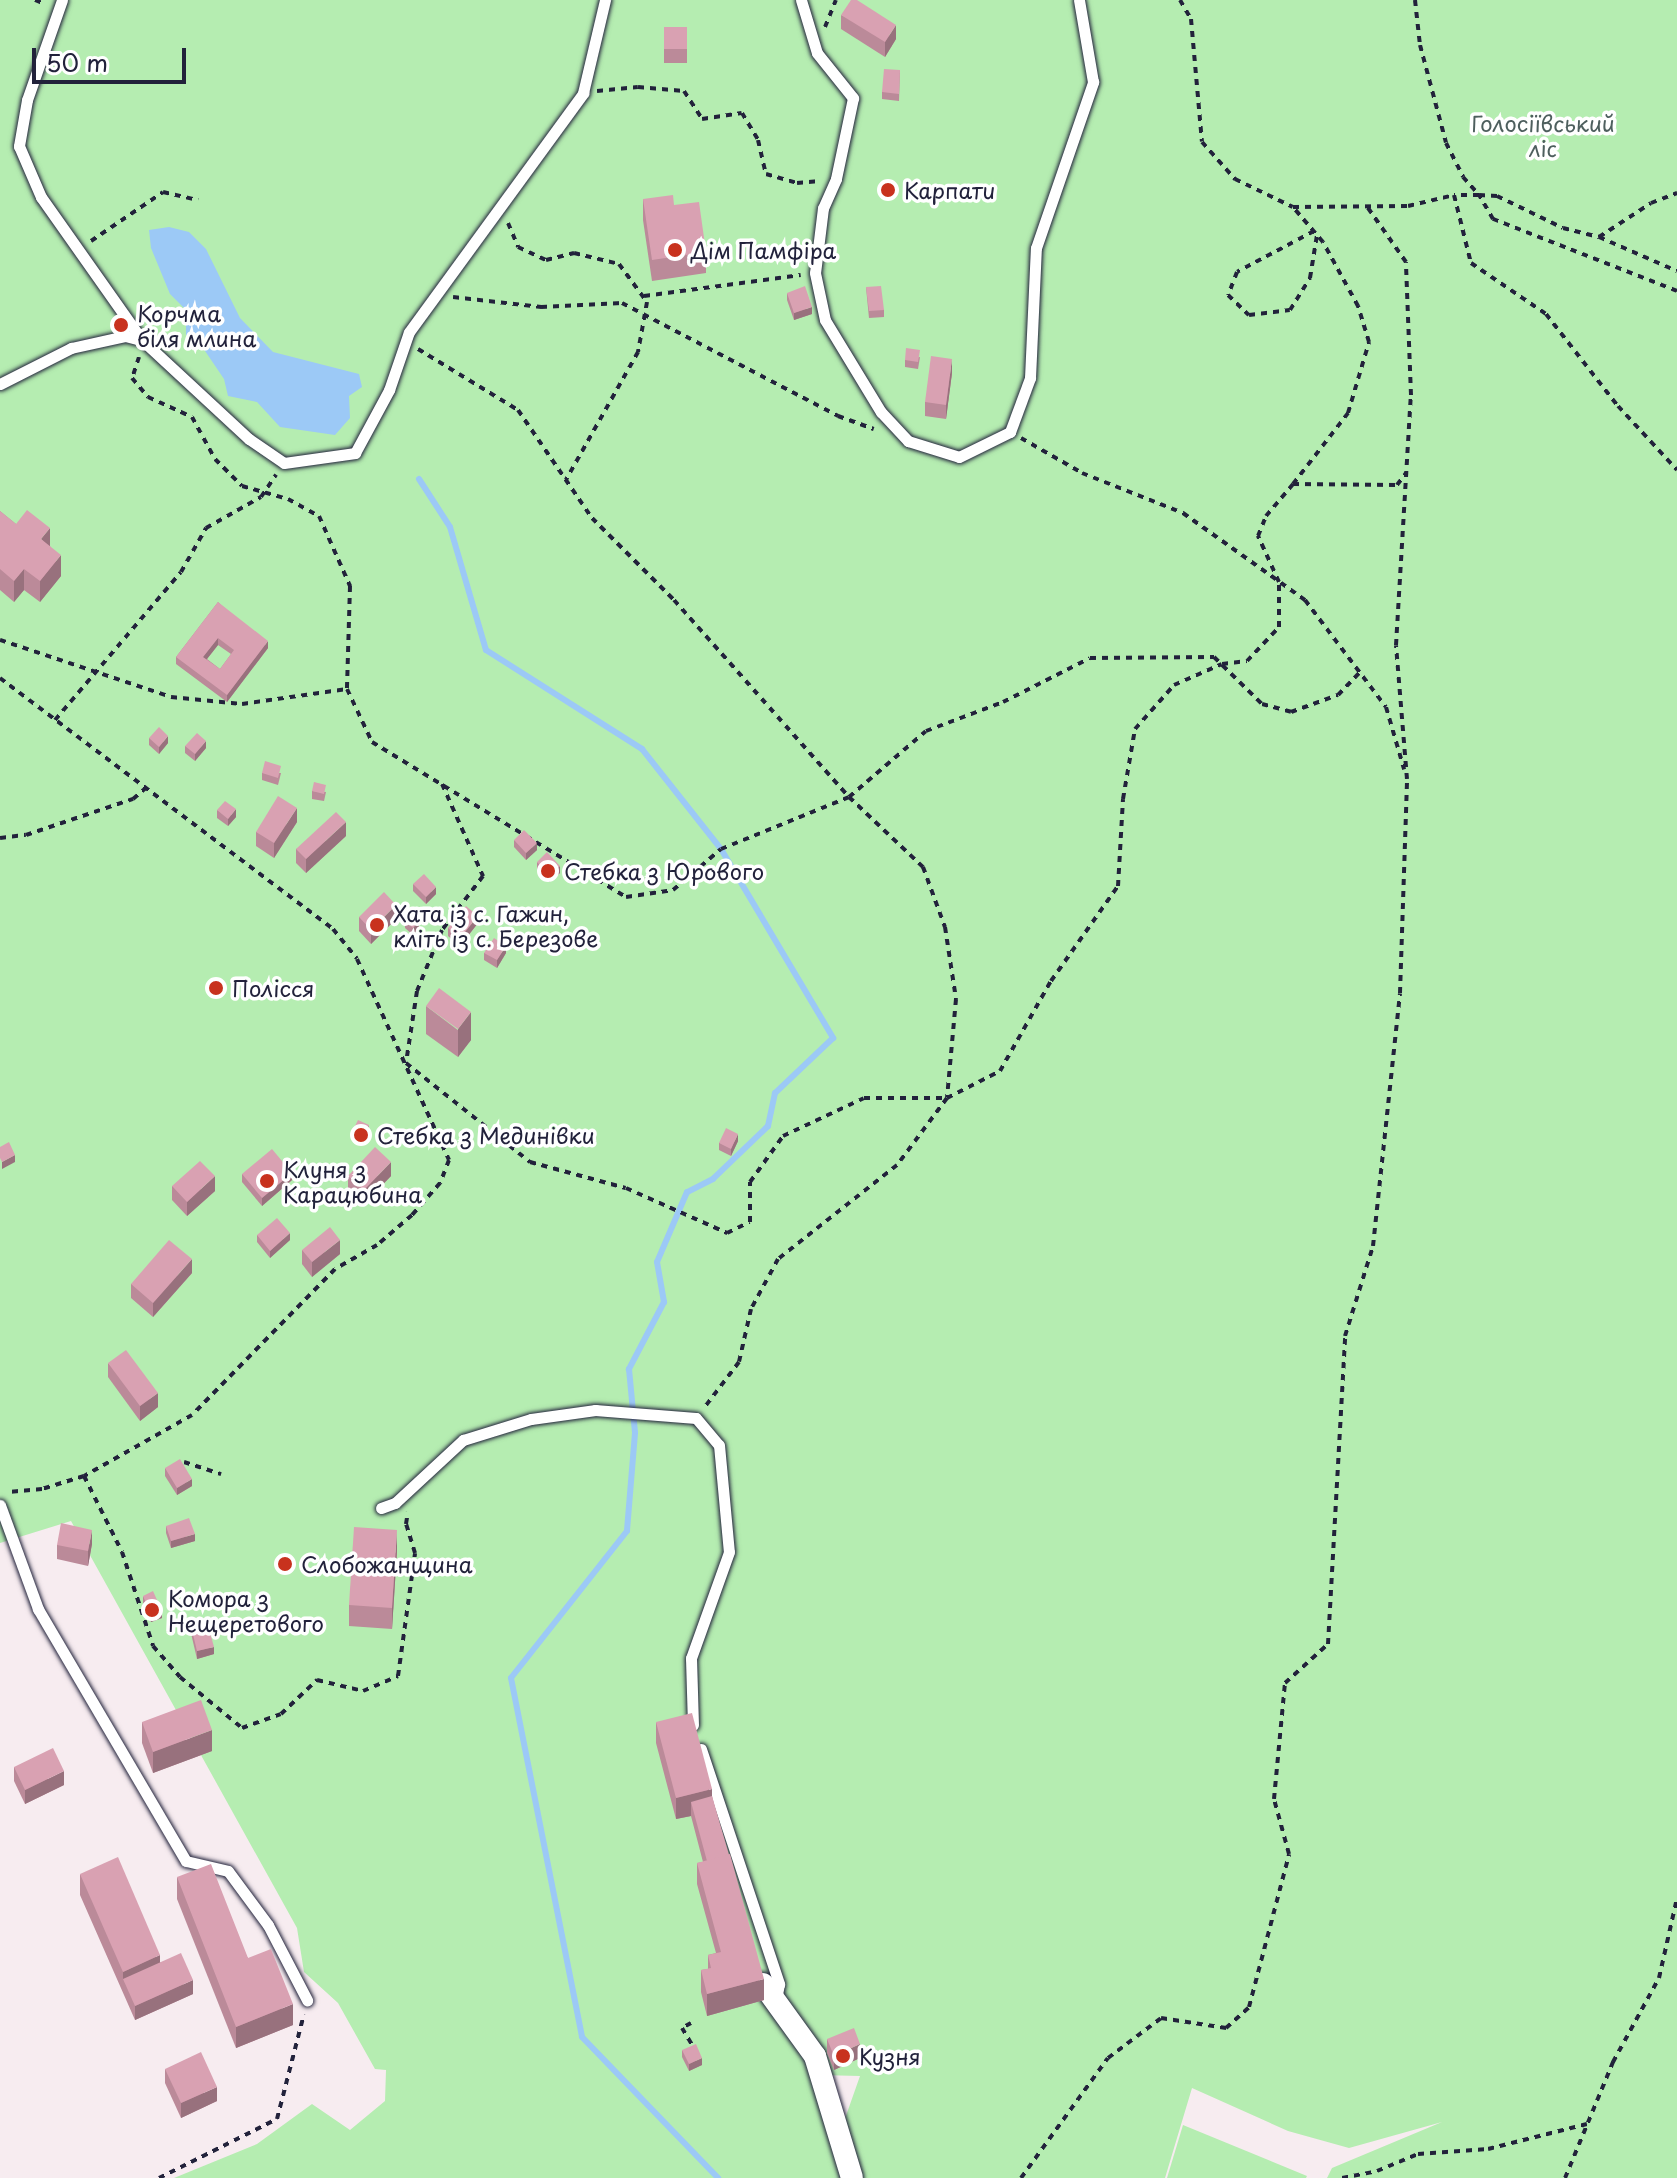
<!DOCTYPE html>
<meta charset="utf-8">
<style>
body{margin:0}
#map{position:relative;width:1677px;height:2178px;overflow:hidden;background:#f7ecf0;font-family:"Playpen Sans",sans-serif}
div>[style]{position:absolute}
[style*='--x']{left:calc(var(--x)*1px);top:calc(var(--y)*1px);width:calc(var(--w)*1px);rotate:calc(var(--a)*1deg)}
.green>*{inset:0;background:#b5edb1}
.water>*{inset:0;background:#9cc9f6}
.stream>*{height:6px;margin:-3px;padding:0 3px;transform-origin:3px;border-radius:3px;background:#9cc9f6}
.path>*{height:4px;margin-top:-2px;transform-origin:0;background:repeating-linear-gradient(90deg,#22223b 0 6px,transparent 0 12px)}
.roads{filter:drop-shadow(0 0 2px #22223b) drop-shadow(0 0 2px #22223b)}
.lane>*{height:11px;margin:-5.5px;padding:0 5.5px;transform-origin:5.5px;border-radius:5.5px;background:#fff}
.street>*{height:22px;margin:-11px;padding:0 11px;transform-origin:11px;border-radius:11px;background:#fff}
.wall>*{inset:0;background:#bb8a99}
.shaded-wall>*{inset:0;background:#98717d}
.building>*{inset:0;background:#d9a1b2}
.dots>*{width:22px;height:22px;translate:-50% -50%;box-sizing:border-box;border:4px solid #fff;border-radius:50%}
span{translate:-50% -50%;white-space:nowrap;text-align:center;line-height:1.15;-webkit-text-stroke:7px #fff;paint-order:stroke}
.park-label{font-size:22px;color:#4e5f5e}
.poi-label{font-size:22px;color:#22223b}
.left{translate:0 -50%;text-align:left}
.scale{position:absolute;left:32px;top:48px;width:154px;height:36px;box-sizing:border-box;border:4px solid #22223b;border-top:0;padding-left:10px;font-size:24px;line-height:28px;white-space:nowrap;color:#22223b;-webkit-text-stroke:6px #fff;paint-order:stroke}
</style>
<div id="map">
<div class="green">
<div style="clip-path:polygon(evenodd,0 0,1677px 0,1677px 2178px,1327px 2178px,1332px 2168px,1442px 2122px,1349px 2148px,1288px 2131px,1192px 2088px,1165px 2178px,174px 2178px,257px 2144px,312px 2104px,350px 2130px,385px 2101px,386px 2070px,375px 2069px,338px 2003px,304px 1972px,297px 1928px,71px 1521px,0 1543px,0 0,819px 2075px,860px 2076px,842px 2127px,819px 2075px)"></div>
<div style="clip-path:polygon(1183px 2125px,1307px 2176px,1306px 2178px,1167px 2178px)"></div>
</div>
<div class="water">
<div style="clip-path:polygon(169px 227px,189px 232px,206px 249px,240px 318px,273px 352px,359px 374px,362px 387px,349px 396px,350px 418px,335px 435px,280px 427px,257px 402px,228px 396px,224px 379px,201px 345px,186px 335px,186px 310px,170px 294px,151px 248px,149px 230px)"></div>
</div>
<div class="stream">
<div style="--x:419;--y:479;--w:57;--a:57.1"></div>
<div style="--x:450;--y:527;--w:128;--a:73.7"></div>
<div style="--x:486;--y:650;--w:185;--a:32.4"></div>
<div style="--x:642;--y:749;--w:127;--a:51.7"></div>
<div style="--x:721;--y:849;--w:220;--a:59.3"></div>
<div style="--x:833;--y:1038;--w:80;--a:136.5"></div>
<div style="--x:775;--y:1093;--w:34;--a:102"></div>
<div style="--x:768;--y:1126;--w:76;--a:136.1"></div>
<div style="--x:713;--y:1179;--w:29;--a:153"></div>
<div style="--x:687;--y:1192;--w:76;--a:113.2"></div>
<div style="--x:657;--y:1262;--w:41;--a:80.1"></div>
<div style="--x:664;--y:1302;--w:76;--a:117.6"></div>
<div style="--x:629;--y:1369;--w:64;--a:84.6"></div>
<div style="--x:635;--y:1433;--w:98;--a:94.7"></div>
<div style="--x:627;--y:1531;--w:187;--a:128.3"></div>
<div style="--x:511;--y:1678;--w:366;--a:78.8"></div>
<div style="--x:582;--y:2037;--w:196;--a:46"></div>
</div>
<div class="path">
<div style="--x:35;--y:0;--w:11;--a:22"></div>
<div style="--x:1180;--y:0;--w:22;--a:60"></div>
<div style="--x:1191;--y:19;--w:123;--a:84.9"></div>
<div style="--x:1202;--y:142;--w:50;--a:48.3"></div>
<div style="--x:1235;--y:179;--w:64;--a:25.8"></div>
<div style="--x:1293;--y:207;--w:115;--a:-0.5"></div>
<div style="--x:1408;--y:206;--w:47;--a:-13.4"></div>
<div style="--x:1415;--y:0;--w:45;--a:83.7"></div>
<div style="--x:1420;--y:45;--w:101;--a:75.1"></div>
<div style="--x:1446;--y:143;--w:38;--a:63"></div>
<div style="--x:1463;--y:177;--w:24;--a:48"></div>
<div style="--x:1479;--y:195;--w:18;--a:3"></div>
<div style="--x:1497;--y:196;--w:73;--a:25.9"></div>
<div style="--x:1563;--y:228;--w:37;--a:14"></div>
<div style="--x:1599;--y:237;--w:85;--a:23.6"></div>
<div style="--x:825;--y:27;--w:29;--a:-68"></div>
<div style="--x:597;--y:91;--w:41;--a:-5.6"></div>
<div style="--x:638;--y:87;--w:46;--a:5"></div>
<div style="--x:684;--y:91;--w:33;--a:57"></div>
<div style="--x:702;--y:119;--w:40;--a:-8.5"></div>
<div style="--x:742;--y:113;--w:31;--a:59"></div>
<div style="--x:758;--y:140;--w:35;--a:77"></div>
<div style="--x:766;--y:174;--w:32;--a:16"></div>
<div style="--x:797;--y:183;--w:23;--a:-5"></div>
<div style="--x:508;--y:223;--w:26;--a:67"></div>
<div style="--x:518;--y:247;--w:31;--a:25"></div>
<div style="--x:546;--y:260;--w:29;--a:-14"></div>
<div style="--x:574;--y:253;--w:46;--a:13.7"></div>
<div style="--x:619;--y:264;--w:47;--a:53.6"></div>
<div style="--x:647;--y:302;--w:51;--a:100.2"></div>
<div style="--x:638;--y:352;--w:147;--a:119.4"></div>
<div style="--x:1314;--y:231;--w:87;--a:152"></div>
<div style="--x:1237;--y:272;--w:25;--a:111"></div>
<div style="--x:1228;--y:295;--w:29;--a:44"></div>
<div style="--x:1249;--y:315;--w:41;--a:-7"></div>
<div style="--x:1290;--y:310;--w:38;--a:-58"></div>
<div style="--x:1310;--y:278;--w:44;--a:-80.8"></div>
<div style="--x:1599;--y:237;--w:62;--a:-33.2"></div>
<div style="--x:1651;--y:203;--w:28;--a:-21"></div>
<div style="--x:91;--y:241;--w:87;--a:-34.2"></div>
<div style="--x:163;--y:192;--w:36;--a:13"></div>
<div style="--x:1677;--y:291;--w:198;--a:-158.6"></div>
<div style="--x:1493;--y:219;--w:28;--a:-120"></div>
<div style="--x:1479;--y:195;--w:25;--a:180"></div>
<div style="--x:1454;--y:195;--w:70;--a:76"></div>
<div style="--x:1471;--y:263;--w:91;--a:34.2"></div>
<div style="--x:1546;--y:314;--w:117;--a:52"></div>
<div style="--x:1618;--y:406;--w:87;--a:47.3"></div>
<div style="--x:644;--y:296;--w:158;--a:-7.6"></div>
<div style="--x:453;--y:297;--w:89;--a:6.5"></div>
<div style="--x:541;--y:307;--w:81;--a:-2.8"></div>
<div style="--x:622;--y:303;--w:244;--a:27.6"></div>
<div style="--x:838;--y:416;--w:38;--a:20"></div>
<div style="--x:418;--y:349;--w:117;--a:31.4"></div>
<div style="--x:518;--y:410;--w:131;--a:55.6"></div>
<div style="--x:592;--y:518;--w:116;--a:45"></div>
<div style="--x:674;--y:600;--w:264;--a:48.4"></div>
<div style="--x:849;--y:797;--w:101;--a:-40.6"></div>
<div style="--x:926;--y:731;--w:82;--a:-20.6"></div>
<div style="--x:1003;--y:702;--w:97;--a:-26.8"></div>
<div style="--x:1090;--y:658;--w:124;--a:-0.5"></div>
<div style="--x:1214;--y:657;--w:67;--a:44.4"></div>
<div style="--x:1262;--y:704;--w:30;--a:15"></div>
<div style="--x:1291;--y:712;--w:50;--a:-19.9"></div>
<div style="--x:1338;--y:695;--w:32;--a:-46"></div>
<div style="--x:139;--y:357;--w:22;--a:108"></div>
<div style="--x:132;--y:378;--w:25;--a:50"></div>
<div style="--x:148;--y:397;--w:48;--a:24.4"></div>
<div style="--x:192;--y:417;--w:48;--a:61.3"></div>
<div style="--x:215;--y:459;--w:38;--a:45"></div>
<div style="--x:242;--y:486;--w:48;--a:15.8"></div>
<div style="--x:288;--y:499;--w:35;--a:29"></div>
<div style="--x:319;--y:516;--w:77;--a:66.1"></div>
<div style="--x:350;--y:586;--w:103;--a:91.7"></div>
<div style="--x:347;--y:689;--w:59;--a:64.7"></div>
<div style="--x:372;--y:742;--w:298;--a:31.4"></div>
<div style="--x:626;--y:897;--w:48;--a:-8.5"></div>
<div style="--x:673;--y:890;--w:63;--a:-40.5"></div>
<div style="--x:721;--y:849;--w:138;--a:-22.1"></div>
<div style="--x:849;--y:797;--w:102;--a:43.4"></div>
<div style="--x:923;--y:867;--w:64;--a:69.9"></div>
<div style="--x:945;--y:927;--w:73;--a:81.3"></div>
<div style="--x:956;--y:999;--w:99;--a:95.2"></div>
<div style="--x:947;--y:1098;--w:84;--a:126.7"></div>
<div style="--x:897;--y:1165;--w:152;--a:141.7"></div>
<div style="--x:778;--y:1259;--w:57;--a:118.4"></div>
<div style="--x:751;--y:1309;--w:54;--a:102.8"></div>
<div style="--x:739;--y:1362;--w:58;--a:127.3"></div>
<div style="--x:1021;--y:438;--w:70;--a:29.8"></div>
<div style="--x:1082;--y:473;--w:109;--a:21.6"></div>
<div style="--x:1183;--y:513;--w:150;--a:35.5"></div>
<div style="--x:1305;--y:600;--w:134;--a:52.9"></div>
<div style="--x:1386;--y:707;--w:65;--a:73.8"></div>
<div style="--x:1293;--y:484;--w:90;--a:-52.2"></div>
<div style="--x:1348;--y:413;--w:74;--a:-73.5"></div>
<div style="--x:1369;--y:342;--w:38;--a:-107"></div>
<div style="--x:1358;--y:306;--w:73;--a:-118.7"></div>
<div style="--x:1323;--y:242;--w:46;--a:-130.6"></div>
<div style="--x:0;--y:640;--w:180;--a:18.4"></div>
<div style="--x:171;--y:697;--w:71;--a:5.6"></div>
<div style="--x:242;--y:704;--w:106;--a:-8.1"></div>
<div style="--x:0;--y:678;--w:417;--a:37"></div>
<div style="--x:333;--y:929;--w:38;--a:51"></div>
<div style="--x:357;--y:959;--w:221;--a:65.4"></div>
<div style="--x:449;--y:1160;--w:25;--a:111"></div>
<div style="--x:440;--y:1183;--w:43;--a:131.2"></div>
<div style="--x:412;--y:1215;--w:46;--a:139.4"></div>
<div style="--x:377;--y:1245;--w:48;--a:150.3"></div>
<div style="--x:335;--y:1269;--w:204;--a:134.4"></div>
<div style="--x:192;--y:1415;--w:124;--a:150.5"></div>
<div style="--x:84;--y:1476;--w:44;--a:162.8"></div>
<div style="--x:42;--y:1489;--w:34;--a:175"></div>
<div style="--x:55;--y:720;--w:194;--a:-49.6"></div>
<div style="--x:181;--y:572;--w:51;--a:-60.4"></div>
<div style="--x:206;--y:528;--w:63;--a:-29.4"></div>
<div style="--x:261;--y:497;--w:27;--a:-56"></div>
<div style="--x:442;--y:784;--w:101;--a:66"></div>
<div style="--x:483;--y:876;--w:68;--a:127.2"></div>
<div style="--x:442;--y:930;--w:66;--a:112.3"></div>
<div style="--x:417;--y:991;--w:73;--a:98.7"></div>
<div style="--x:406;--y:1063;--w:159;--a:38.6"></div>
<div style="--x:530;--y:1162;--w:99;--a:15.2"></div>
<div style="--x:626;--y:1188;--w:111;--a:24"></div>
<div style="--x:727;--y:1233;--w:25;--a:-26"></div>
<div style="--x:750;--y:1222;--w:40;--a:-90"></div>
<div style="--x:750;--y:1182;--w:57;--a:-54.3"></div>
<div style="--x:783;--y:1136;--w:89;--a:-25.1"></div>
<div style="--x:864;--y:1098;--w:83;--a:0"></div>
<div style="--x:947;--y:1098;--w:59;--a:-27"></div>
<div style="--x:1000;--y:1071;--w:103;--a:-60.5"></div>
<div style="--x:1051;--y:981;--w:116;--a:-54.8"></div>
<div style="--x:1118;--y:886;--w:87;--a:-86.7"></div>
<div style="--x:1123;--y:799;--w:71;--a:-80.3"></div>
<div style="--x:1135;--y:729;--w:59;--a:-48.4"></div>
<div style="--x:1174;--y:685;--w:52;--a:-23.6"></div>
<div style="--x:1222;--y:664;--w:25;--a:-7"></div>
<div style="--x:1247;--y:661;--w:47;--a:-46.7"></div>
<div style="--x:1279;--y:627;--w:45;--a:-90"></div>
<div style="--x:1279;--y:582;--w:51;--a:-114.5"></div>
<div style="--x:1258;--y:536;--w:22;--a:-68"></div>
<div style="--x:1266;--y:516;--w:42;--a:-49.8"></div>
<div style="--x:1293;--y:484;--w:104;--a:0.6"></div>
<div style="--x:1397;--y:485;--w:15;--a:-53"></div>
<div style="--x:0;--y:838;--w:26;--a:-7"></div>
<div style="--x:26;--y:835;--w:113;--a:-18.6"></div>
<div style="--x:133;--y:799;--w:18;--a:-41"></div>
<div style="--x:184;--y:1462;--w:39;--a:18"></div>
<div style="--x:84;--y:1476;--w:85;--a:63.4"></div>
<div style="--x:122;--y:1552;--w:99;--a:71.7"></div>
<div style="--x:153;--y:1646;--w:41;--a:48.9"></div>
<div style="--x:180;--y:1677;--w:80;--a:39.4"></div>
<div style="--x:242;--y:1728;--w:41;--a:-19.7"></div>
<div style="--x:281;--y:1714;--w:50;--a:-43.4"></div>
<div style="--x:317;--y:1680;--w:47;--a:13.4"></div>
<div style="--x:363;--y:1691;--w:38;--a:-23"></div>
<div style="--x:398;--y:1676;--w:124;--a:-82.1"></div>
<div style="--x:415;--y:1553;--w:30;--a:-107"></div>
<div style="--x:406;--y:1524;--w:12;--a:-81"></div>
<div style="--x:691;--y:2023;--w:10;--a:151"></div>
<div style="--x:682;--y:2028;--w:23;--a:59"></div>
<div style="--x:159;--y:2178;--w:132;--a:-26.6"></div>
<div style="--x:277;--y:2119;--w:108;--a:-75.6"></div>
<div style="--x:1021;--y:2178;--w:148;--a:-54.1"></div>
<div style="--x:1108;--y:2058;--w:66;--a:-37"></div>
<div style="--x:1161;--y:2018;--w:66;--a:8.7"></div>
<div style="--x:1226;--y:2028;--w:31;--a:-42"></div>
<div style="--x:1249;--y:2007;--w:158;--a:-75.3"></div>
<div style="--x:1289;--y:1854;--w:57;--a:-105.3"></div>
<div style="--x:1274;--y:1799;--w:117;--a:-84.6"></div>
<div style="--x:1285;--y:1683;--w:58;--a:-42.2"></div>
<div style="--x:1328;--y:1644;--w:308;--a:-86.8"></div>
<div style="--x:1345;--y:1336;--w:94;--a:-72.7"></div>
<div style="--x:1373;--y:1246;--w:254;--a:-83.9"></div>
<div style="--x:1400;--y:993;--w:214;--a:-88.1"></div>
<div style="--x:1407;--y:779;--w:134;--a:-94.7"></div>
<div style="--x:1396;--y:645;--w:250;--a:-86.6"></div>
<div style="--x:1411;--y:395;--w:133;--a:-92.2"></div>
<div style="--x:1406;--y:262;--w:70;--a:-125.1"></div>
<div style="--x:1342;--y:2178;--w:36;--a:-11"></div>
<div style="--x:1377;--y:2171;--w:44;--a:-22.5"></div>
<div style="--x:1418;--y:2154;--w:70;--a:-4.1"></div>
<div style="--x:1488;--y:2149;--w:102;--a:-14.2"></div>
<div style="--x:1565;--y:2178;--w:126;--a:-67.5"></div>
<div style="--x:1613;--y:2062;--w:96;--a:-61.3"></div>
<div style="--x:1659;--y:1978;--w:82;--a:-77.3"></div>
</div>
<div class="roads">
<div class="lane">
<div style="--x:62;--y:0;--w:106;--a:109.3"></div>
<div style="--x:27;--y:100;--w:47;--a:99.9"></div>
<div style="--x:19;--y:146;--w:56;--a:66.7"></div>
<div style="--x:41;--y:197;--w:175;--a:54.8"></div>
<div style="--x:142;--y:340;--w:146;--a:42.8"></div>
<div style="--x:249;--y:439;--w:42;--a:34.4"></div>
<div style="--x:284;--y:463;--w:72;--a:-8"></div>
<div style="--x:355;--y:453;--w:72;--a:-61.6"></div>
<div style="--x:389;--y:390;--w:61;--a:-71"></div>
<div style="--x:409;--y:332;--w:296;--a:-53.9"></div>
<div style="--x:583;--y:93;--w:96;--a:-76.7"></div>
<div style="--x:801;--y:0;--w:55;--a:73.2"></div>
<div style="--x:817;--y:53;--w:58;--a:51.3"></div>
<div style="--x:853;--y:98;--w:83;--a:101.9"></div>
<div style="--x:836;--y:179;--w:32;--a:114"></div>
<div style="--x:823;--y:208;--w:65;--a:97"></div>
<div style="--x:815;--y:273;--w:48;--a:78"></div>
<div style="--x:825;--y:320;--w:108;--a:58.7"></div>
<div style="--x:881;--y:412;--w:40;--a:47"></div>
<div style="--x:908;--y:441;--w:53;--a:17.4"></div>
<div style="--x:959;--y:457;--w:57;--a:-26.1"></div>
<div style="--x:1010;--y:432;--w:58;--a:-69.7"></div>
<div style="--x:1030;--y:378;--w:130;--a:-87.4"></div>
<div style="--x:1036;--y:248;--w:176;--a:-71"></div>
<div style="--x:1093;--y:82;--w:83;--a:-99.7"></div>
<div style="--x:0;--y:384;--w:80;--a:-26.9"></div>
<div style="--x:71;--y:348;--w:55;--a:-12.5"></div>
<div style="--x:125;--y:336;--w:16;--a:14"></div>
<div style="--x:0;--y:1505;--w:111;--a:69.9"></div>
<div style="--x:38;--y:1609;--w:292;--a:59.6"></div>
<div style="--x:186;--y:1861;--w:43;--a:13.4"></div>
<div style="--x:228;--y:1871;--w:67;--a:53.5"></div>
<div style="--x:268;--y:1925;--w:85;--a:62.5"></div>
<div style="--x:381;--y:1508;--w:15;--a:-20"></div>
<div style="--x:395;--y:1503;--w:93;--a:-42.8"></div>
<div style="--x:463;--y:1440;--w:71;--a:-17.2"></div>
<div style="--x:531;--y:1419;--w:65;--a:-8"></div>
<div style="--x:595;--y:1410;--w:101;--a:4.5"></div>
<div style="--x:696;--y:1418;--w:35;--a:50"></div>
<div style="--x:719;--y:1445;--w:107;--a:84.7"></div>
<div style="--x:729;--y:1552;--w:113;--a:109.7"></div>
<div style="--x:691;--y:1658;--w:67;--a:88.3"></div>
<div style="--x:701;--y:1749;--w:248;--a:71.6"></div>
<div style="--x:779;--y:1984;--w:15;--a:101"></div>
</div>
<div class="street">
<div style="--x:763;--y:1984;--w:89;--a:54.2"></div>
<div style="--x:815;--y:2056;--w:127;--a:73.1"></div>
</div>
</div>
<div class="wall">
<div style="clip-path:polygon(841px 15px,896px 39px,885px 57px,841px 29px)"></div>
<div style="clip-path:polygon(664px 27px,687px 27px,687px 63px,664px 63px)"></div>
<div style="clip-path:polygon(900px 70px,899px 101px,882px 99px,882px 92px)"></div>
<div style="clip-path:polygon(643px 199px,706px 252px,706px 273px,652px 281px,643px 220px)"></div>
<div style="clip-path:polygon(866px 287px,884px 310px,884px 317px,869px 318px)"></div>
<div style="clip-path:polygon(787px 293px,812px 314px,794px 320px,787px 300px)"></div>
<div style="clip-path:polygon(920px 357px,918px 369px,905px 367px,905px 360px)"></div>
<div style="clip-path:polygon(952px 373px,946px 419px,925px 416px,925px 402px)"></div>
<div style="clip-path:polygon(0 511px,16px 524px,50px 546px,61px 576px,40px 602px,24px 590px,14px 602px,0 590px)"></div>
<div style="clip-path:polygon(evenodd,218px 602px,268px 648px,227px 702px,176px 664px,176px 657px,218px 602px,218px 645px,231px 654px,220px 669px,207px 659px,218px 645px)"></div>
<div style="clip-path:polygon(149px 738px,168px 743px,159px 754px,149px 745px)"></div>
<div style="clip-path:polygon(185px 746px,206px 748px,195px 761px,185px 753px)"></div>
<div style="clip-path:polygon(262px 773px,281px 773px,278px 785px,262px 780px)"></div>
<div style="clip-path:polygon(312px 791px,326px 792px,324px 801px,312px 799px)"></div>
<div style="clip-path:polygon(217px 810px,236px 817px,228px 826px,217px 818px)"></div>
<div style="clip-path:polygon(297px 822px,274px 858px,256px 846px,256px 832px)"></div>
<div style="clip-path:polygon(346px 836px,306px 873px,296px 863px,296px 849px)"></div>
<div style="clip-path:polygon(514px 840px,537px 850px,526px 860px,514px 847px)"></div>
<div style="clip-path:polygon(537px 862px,560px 873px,549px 882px,537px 869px)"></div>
<div style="clip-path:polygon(413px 884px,436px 894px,426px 904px,413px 891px)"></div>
<div style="clip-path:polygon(359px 917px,396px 919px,371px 944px,359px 931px)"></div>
<div style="clip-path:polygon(405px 920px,419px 928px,413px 935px,405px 928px)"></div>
<div style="clip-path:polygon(478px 923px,460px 946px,448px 936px,448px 928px)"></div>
<div style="clip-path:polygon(484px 953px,506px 953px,497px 968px,484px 960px)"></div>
<div style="clip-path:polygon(426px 1006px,471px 1040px,458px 1057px,426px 1034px)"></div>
<div style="clip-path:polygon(353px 1130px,369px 1132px,364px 1143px,353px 1137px)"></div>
<div style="clip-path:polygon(738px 1141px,731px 1156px,719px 1150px,719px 1143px)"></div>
<div style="clip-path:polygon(242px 1174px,292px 1180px,262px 1206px,242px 1182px)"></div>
<div style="clip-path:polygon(348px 1176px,391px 1176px,364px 1204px,348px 1190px)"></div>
<div style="clip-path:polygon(172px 1186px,215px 1191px,187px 1216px,172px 1200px)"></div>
<div style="clip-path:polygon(257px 1235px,290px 1240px,270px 1258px,257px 1242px)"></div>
<div style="clip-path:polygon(302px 1250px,340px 1254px,312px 1277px,302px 1264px)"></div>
<div style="clip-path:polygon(192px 1273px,153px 1317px,131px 1298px,131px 1284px)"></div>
<div style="clip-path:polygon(108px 1363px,158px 1407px,140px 1421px,108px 1377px)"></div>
<div style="clip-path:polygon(165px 1468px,192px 1486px,177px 1495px,165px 1476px)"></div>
<div style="clip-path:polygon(166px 1526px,195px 1541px,171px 1548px,166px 1533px)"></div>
<div style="clip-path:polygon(92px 1544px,88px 1566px,57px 1559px,57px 1545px)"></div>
<div style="clip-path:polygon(397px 1551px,392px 1629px,349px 1626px,349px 1605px)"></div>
<div style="clip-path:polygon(143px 1596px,162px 1618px,151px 1622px,143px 1603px)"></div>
<div style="clip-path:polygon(190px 1622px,214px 1654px,197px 1659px,190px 1629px)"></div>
<div style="clip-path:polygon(142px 1722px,212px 1751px,153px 1773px,142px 1743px)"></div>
<div style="clip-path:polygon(656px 1722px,712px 1796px,764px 2000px,707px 2016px,701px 1992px,701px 1970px,708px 1969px,708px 1955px,716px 1953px,697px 1884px,697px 1863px,703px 1862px,691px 1816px,676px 1819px,656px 1743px)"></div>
<div style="clip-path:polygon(14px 1767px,64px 1785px,25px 1804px,14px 1781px)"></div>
<div style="clip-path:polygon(80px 1874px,160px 1962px,193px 1994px,135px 2020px,80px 1895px)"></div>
<div style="clip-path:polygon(177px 1877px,248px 1958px,293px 2025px,236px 2048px,177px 1899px)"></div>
<div style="clip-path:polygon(827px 2039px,860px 2058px,834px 2070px,827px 2053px)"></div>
<div style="clip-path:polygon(682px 2050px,702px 2065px,689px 2071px,682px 2057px)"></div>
<div style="clip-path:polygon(165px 2069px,217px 2101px,181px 2118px,165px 2083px)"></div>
</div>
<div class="shaded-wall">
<div style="clip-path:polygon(896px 25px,896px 39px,885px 57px,885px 42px)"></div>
<div style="clip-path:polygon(812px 307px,812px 314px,794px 320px,794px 313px)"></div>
<div style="clip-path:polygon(952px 359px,952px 373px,946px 419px,946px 405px)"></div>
<div style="clip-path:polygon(50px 528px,50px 549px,41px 539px)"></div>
<div style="clip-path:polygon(61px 555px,61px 576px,40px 602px,40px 581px)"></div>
<div style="clip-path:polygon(24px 569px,24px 590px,14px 602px,14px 581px)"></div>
<div style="clip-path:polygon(218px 638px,218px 645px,203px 664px,203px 657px)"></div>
<div style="clip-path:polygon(268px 641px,268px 648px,227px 702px,227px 695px)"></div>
<div style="clip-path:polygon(168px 736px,168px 743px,159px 754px,159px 747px)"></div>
<div style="clip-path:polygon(206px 741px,206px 748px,195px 761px,195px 754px)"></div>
<div style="clip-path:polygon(297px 808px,297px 822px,274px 858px,274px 843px)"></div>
<div style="clip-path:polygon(236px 809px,236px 817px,228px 826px,228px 819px)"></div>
<div style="clip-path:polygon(346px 822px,346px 836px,306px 873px,306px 859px)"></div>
<div style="clip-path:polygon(537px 843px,537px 850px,526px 860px,526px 853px)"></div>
<div style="clip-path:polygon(560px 866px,560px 873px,549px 882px,549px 875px)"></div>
<div style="clip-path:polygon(436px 887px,436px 894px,426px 904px,426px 897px)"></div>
<div style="clip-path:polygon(396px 905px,396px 919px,371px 944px,371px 930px)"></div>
<div style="clip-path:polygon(478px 916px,478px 923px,460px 946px,460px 938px)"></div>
<div style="clip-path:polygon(419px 921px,419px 928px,413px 935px,413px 928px)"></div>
<div style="clip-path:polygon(506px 946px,506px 953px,497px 968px,497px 960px)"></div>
<div style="clip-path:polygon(471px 1012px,471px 1040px,458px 1057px,458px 1029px)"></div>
<div style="clip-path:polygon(369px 1125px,369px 1132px,364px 1143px,364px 1136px)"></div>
<div style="clip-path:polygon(738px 1134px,738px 1141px,731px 1156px,731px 1149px)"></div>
<div style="clip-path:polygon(15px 1155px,15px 1162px,2px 1169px,2px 1162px)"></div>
<div style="clip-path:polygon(391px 1162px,391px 1176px,364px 1204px,364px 1190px)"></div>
<div style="clip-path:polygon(292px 1173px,292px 1180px,262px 1206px,262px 1198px)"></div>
<div style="clip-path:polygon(215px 1176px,215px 1191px,187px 1216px,187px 1202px)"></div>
<div style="clip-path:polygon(290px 1233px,290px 1240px,270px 1258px,270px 1251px)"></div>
<div style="clip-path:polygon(340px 1240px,340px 1254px,312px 1277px,312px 1262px)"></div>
<div style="clip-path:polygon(192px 1259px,192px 1273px,153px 1317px,153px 1303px)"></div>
<div style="clip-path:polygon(158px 1393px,158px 1407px,140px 1421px,140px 1406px)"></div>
<div style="clip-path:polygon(192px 1479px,192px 1486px,177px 1495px,177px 1488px)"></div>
<div style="clip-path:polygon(92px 1530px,92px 1544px,88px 1566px,88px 1551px)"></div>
<div style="clip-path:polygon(397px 1530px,397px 1551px,392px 1629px,392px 1608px)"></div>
<div style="clip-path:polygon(195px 1534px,195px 1541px,171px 1548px,171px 1541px)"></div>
<div style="clip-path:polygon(162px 1611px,162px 1618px,151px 1622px,151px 1615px)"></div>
<div style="clip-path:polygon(214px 1647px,214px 1654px,197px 1659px,197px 1651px)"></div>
<div style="clip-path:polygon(212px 1730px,212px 1751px,153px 1773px,153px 1752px)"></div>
<div style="clip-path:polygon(64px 1771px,64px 1785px,25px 1804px,25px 1790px)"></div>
<div style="clip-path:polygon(712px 1789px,712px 1810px,691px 1802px,691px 1816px,676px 1819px,676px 1798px)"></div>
<div style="clip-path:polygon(160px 1955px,160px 1976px,123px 1979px,123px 1972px)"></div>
<div style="clip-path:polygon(764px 1979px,764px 2000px,707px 2016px,707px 1994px)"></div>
<div style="clip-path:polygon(193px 1980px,193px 1994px,135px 2020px,135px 2006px)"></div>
<div style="clip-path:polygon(293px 2004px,293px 2025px,236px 2048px,236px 2027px)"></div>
<div style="clip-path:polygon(860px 2044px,860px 2058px,834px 2070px,834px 2056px)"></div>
<div style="clip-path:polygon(702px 2058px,702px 2065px,689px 2071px,689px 2064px)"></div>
<div style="clip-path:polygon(217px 2087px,217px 2101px,181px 2118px,181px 2103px)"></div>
</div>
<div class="building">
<div style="clip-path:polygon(851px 0,857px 0,896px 25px,885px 42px,841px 15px)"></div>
<div style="clip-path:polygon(664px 27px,687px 27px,687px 49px,664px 49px)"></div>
<div style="clip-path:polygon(884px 69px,900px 70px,899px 94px,882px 92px)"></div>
<div style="clip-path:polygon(673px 195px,674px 205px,699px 202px,706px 252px,652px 260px,643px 199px)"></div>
<div style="clip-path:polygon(805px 286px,812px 307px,794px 313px,787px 293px)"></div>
<div style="clip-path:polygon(881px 286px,884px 310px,869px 311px,866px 287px)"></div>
<div style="clip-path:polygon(906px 348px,920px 350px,918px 362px,905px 360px)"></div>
<div style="clip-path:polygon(931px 356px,952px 359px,946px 405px,925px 402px)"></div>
<div style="clip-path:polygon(27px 510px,50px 528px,41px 539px,61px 555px,40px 581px,24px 569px,14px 581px,0 569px,0 511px,16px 524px)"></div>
<div style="clip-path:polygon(evenodd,218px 602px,268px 641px,227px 695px,176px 657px,218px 602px,218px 638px,234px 650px,220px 669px,203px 657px,218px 638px)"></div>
<div style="clip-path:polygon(159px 727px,168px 736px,159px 747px,149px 738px)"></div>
<div style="clip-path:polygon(197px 733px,206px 741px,195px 754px,185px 746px)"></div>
<div style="clip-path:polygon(265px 761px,281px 766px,278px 778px,262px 773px)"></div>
<div style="clip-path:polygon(314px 782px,326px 785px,324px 794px,312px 791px)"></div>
<div style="clip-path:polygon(278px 796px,297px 808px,274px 843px,256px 832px)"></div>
<div style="clip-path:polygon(225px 801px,236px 809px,228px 819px,217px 810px)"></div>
<div style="clip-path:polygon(336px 812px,346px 822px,306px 859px,296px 849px)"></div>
<div style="clip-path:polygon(524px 830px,537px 843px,526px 853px,514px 840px)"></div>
<div style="clip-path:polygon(547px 852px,560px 866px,549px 875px,537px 862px)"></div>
<div style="clip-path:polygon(424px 874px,436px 887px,426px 897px,413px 884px)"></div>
<div style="clip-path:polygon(384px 892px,396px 905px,371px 930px,359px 917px)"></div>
<div style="clip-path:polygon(466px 906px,478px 916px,460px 938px,448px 928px)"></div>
<div style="clip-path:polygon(412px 914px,419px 921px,413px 928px,405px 920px)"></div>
<div style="clip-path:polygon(494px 938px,506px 946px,497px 960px,484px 953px)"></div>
<div style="clip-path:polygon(439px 988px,471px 1012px,458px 1029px,426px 1006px)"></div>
<div style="clip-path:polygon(358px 1120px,369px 1125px,364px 1136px,353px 1130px)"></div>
<div style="clip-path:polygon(726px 1128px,738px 1134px,731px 1149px,719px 1143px)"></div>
<div style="clip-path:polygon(9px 1142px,15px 1155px,2px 1162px,0 1158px,0 1147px)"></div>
<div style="clip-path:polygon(375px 1147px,391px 1162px,364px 1190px,348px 1176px)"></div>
<div style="clip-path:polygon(272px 1149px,292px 1173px,262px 1198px,242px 1174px)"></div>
<div style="clip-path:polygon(200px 1161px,215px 1176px,187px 1202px,172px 1186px)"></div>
<div style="clip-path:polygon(277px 1218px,290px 1233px,270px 1251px,257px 1235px)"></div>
<div style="clip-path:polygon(330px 1227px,340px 1240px,312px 1262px,302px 1250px)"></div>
<div style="clip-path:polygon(169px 1240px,192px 1259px,153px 1303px,131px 1284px)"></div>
<div style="clip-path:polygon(126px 1350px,158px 1393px,140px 1406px,108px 1363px)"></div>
<div style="clip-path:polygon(180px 1459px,192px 1479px,177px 1488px,165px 1468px)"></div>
<div style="clip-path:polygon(189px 1518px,195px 1534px,171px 1541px,166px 1526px)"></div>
<div style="clip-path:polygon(61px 1523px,92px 1530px,88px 1551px,57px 1545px)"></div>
<div style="clip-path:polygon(354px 1527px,397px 1530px,392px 1608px,349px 1605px)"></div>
<div style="clip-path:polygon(153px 1591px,162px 1611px,151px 1615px,143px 1596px)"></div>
<div style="clip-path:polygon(206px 1618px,214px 1647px,197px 1651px,190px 1622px)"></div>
<div style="clip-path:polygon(201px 1700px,212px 1730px,153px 1752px,142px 1722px)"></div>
<div style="clip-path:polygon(692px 1713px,712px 1789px,676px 1798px,656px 1722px)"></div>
<div style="clip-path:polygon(53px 1748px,64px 1771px,25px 1790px,14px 1767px)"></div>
<div style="clip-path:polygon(712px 1796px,729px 1855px,707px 1861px,691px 1802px)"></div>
<div style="clip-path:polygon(730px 1854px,764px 1979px,707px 1994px,701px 1970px,711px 1968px,708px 1955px,721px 1952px,697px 1863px)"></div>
<div style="clip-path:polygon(118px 1857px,160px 1955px,123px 1972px,80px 1874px)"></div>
<div style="clip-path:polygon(211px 1864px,248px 1958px,271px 1949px,293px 2004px,236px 2027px,177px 1877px)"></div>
<div style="clip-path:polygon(181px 1953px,193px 1980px,135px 2006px,123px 1979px)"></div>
<div style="clip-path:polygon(854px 2028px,860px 2044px,834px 2056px,827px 2039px)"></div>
<div style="clip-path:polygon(696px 2044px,702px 2058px,689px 2064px,682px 2050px)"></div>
<div style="clip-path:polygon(201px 2052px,217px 2087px,181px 2103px,165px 2069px)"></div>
</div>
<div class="dots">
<div style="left:888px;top:190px;background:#c8321e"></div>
<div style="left:675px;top:250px;background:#c8321e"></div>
<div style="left:121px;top:325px;background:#c8321e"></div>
<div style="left:548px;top:871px;background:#c8321e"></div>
<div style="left:377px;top:925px;background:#c8321e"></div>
<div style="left:216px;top:988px;background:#c8321e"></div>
<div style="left:361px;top:1135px;background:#c8321e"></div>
<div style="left:267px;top:1181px;background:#c8321e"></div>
<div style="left:285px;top:1564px;background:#c8321e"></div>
<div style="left:152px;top:1610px;background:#c8321e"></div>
<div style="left:843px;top:2056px;background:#c8321e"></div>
</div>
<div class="park-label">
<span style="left:1543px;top:135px">Голосіївський<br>ліс</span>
</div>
<div class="poi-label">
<span class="left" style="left:904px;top:190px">Карпати</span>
<span class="left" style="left:691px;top:250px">Дім Памфіра</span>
<span class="left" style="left:137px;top:325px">Корчма<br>біля млина</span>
<span class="left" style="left:564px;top:871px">Стебка з Юрового</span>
<span class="left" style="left:393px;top:925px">Хата із с. Гажин,<br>кліть із с. Березове</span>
<span class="left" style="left:232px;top:988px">Полісся</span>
<span class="left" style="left:377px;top:1135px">Стебка з Мединівки</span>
<span class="left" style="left:283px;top:1181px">Клуня з<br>Карацюбина</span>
<span class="left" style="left:301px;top:1564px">Слобожанщина</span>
<span class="left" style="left:168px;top:1610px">Комора з<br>Нещеретового</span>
<span class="left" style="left:859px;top:2056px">Кузня</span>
</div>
<div class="scale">50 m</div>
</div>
